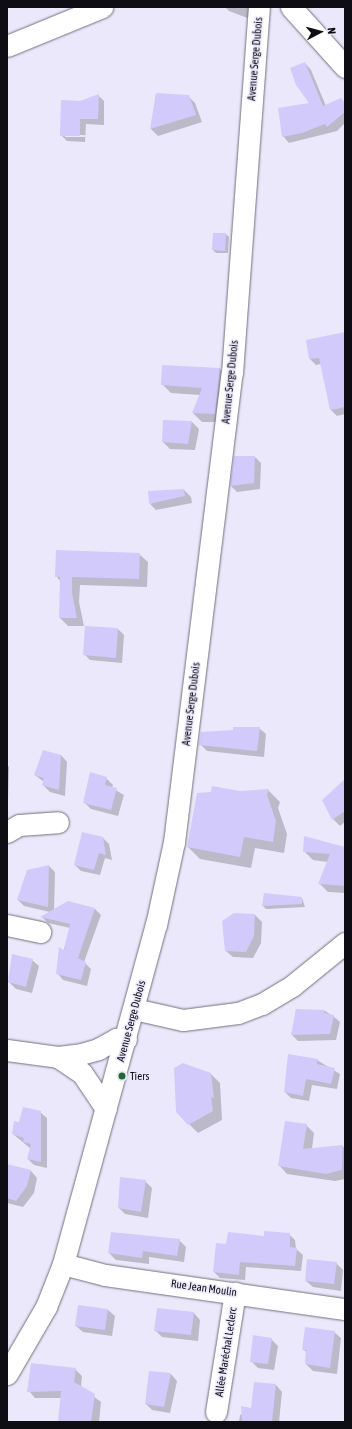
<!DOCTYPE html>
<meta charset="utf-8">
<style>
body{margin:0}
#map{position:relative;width:352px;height:1429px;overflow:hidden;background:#ebe8fb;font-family:"Asap Condensed",sans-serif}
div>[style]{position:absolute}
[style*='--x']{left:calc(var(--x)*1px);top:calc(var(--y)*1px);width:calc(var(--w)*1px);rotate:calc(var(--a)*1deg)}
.shadow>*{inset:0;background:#0003}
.building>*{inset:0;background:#d2cafb}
.roads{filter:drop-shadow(0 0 1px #716f7f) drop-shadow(0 0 1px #716f7f)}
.minor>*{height:21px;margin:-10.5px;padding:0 10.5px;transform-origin:10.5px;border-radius:10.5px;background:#fff}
.dots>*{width:11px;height:11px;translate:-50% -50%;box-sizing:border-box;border:2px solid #ebe8fb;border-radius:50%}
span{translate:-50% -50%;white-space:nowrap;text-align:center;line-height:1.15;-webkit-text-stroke:3px #ebe8fb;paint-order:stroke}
.street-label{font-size:11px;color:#0e0d13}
.poi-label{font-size:11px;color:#0e0d13}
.left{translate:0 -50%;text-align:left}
.frame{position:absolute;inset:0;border:8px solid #0e0d13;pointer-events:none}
.north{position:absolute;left:300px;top:12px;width:40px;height:40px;-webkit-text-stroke:3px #ebe8fb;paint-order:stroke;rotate:84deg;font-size:11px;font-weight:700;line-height:16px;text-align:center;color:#0e0d13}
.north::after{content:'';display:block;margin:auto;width:14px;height:18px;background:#0e0d13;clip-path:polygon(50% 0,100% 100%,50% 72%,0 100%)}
</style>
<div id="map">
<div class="shadow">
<div style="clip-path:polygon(225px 7px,251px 7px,250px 19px,229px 11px)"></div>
<div style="clip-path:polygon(305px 63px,311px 70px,326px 106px,345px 104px,345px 123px,337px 131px,289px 143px,283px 136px,311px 104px)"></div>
<div style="clip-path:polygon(156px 94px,188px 96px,195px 103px,202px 122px,158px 136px,151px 129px)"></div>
<div style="clip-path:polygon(evenodd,98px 95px,104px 101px,104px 125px,86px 124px,85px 142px,67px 141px,61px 135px,80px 102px,98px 95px,65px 135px,85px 135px,85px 137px,65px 137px,65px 135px)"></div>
<div style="clip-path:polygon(226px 234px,229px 237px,228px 253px,216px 253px,213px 250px)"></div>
<div style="clip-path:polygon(345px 333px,345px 414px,337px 416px,331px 410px,321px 364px,316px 365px,310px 359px,307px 341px)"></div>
<div style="clip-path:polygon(220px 369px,229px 378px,224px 422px,202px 422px,193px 413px,200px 395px,171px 393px,162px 384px)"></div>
<div style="clip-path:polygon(164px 421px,192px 422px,199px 429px,195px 450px,170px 449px,163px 442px)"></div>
<div style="clip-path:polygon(235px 457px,255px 457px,261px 463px,260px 489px,237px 492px,231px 486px)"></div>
<div style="clip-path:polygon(184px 490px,191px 497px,192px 503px,156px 510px,150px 504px)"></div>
<div style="clip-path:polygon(139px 554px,148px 562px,147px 587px,80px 585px,79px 602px,84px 626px,68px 626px,60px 618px,61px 582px,56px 576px)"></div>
<div style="clip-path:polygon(118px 629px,124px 635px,122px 663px,90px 660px,84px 654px)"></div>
<div style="clip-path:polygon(259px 728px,266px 734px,264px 757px,207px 751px,200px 744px,234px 731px)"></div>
<div style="clip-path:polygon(61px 755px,67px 762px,65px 796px,50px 792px,43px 785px,44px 782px,35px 775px)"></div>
<div style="clip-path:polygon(7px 765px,9px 767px,8px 801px,7px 800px)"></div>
<div style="clip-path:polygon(106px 778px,113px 785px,112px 788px,124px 795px,118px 816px,91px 809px,84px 802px)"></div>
<div style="clip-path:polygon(268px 790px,280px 802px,278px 808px,287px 834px,284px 853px,255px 848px,251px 868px,200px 859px,188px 847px,240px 792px)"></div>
<div style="clip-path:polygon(345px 790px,345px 822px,340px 826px,333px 819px)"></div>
<div style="clip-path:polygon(103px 838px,109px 844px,112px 860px,105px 858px,100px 875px,81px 871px,75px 865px)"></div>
<div style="clip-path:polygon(345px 848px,345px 893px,328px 892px,319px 883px,328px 862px,313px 860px,304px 851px)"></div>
<div style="clip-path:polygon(49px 866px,55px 872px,54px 910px,95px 909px,101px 915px,84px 962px,91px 969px,87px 986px,63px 980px,57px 973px,70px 928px,48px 923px,42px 917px,50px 912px,24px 906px,18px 900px)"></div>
<div style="clip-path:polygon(265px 894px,302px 898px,305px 907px,266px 909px,263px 906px)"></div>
<div style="clip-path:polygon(255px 915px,262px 922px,261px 943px,253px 958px,233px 957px,226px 951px)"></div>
<div style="clip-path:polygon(32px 960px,39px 966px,32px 993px,16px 989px,9px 982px)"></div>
<div style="clip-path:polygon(296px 1010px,325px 1011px,333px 1016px,340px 1022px,336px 1040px,298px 1041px,292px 1035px)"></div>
<div style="clip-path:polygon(317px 1060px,340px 1074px,337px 1089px,312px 1085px,309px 1101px,291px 1098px,285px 1092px)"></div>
<div style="clip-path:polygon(211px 1074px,220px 1083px,222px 1120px,198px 1133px,189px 1124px)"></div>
<div style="clip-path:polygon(40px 1112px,47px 1118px,47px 1168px,34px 1165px,28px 1159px,31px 1149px,13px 1134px,20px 1124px)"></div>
<div style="clip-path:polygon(306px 1125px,314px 1133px,312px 1149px,342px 1146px,345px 1148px,345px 1179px,335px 1181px,287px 1174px,279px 1165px)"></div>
<div style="clip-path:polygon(7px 1165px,31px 1171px,37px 1178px,34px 1193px,23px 1207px,7px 1203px)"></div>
<div style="clip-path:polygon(145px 1181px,152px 1188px,148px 1218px,125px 1214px,119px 1208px)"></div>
<div style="clip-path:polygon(289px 1234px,295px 1240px,296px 1249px,303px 1255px,301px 1271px,246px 1267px,245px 1280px,220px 1278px,214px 1272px,227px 1245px)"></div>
<div style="clip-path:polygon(179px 1240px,186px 1247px,184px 1262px,149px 1257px,149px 1264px,116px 1260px,109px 1253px)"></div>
<div style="clip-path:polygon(336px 1263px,343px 1270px,341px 1291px,313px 1287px,306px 1281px)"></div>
<div style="clip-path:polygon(108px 1310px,115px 1316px,112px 1336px,83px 1332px,76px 1326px)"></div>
<div style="clip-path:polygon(194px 1313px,200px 1320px,198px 1341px,162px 1337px,155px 1330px)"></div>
<div style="clip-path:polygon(334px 1332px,341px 1338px,337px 1374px,313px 1371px,306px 1364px,307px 1353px,303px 1349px)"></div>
<div style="clip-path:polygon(271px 1339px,278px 1346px,274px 1370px,258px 1368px,251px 1361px)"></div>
<div style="clip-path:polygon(75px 1369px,82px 1376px,81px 1387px,101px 1402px,99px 1422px,60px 1422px,62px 1398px,35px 1398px,29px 1391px)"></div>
<div style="clip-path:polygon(171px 1374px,177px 1381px,170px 1413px,152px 1410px,146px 1404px)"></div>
<div style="clip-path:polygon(255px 1383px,276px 1385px,282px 1392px,279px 1422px,239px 1422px,240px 1415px,252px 1409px)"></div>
</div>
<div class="building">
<div style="clip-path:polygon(305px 62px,323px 106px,341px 98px,345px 103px,345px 112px,327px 127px,325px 124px,302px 133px,282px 137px,278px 108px,309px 103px,296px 85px,290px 68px)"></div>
<div style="clip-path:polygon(156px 93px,189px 95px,196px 115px,150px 129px)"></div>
<div style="clip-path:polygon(99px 94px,98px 119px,80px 119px,80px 136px,60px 136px,61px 100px,80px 101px)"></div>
<div style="clip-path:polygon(213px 233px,226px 233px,225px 251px,212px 250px)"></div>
<div style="clip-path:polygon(345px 332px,345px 407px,330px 410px,319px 358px,309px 359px,306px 340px)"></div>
<div style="clip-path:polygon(162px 365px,220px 368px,215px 414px,192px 413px,202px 388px,161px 385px)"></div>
<div style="clip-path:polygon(163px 420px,192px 421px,188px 444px,162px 442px)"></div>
<div style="clip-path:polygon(234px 456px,255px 456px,254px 483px,230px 486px)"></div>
<div style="clip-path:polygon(184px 489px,185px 496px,149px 504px,148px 491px)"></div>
<div style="clip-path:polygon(56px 550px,140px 553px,139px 579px,72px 577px,72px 593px,77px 618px,59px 618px,60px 577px,55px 577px)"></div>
<div style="clip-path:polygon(85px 626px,118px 628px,116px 658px,83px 655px)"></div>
<div style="clip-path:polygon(233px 727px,260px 727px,257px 751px,199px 745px,201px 732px,233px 730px)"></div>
<div style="clip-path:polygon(43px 750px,61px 755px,59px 790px,42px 785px,44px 778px,34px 775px)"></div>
<div style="clip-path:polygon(90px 772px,107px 777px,105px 785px,117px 788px,111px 810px,83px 803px)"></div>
<div style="clip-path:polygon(345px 779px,345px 811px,332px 820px,322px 800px)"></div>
<div style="clip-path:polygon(212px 786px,240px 791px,269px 789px,267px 795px,276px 821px,273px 842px,244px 837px,240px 857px,187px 847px,197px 793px,211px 792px)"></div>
<div style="clip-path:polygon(82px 832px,103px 837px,106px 855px,99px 853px,94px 870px,74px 865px)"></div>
<div style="clip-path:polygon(304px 836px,345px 847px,345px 886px,318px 884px,330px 854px,303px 852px)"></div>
<div style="clip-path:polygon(49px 865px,48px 907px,17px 900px,27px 870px)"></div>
<div style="clip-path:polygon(264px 893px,302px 897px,302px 904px,262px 906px)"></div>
<div style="clip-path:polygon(68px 901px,95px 908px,78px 958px,86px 962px,81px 980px,56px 974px,59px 947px,64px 950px,70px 924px,40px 917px)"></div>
<div style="clip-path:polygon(234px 913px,255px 914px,254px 936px,246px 952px,225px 951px,222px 921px)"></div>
<div style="clip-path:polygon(12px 954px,33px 959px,26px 987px,8px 982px)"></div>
<div style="clip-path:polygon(296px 1009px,325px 1010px,324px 1013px,334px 1015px,330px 1034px,291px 1035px)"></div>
<div style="clip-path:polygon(288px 1054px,318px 1059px,317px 1064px,335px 1068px,331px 1084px,306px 1079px,303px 1096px,284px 1092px)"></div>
<div style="clip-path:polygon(183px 1063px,211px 1073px,214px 1098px,211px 1097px,213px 1111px,188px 1125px,176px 1112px,174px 1068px)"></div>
<div style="clip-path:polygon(23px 1107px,41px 1111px,41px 1162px,27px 1159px,31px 1144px,23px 1142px,24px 1138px,12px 1134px,14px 1121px,19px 1122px)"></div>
<div style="clip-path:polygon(285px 1121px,307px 1124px,303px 1149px,343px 1145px,342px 1170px,326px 1174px,278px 1166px)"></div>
<div style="clip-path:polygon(7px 1164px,31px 1170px,27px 1186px,16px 1201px,7px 1198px)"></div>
<div style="clip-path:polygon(120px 1177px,146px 1180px,141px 1212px,118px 1208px)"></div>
<div style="clip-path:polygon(264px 1231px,290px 1233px,290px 1247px,297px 1248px,295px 1266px,240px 1262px,239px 1275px,213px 1272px,216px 1243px,226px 1244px,228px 1232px,264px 1236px)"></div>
<div style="clip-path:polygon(111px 1232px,180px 1239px,177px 1256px,143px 1251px,142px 1258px,108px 1253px)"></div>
<div style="clip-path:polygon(307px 1259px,337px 1262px,334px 1284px,305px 1281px)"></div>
<div style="clip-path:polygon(78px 1305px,108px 1309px,105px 1330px,75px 1326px)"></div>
<div style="clip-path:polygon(157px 1308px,194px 1312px,191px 1335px,154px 1331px)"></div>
<div style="clip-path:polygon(305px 1327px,335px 1331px,330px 1368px,305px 1364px,306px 1350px,302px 1350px)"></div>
<div style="clip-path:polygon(253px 1335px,272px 1338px,268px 1364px,250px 1362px)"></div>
<div style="clip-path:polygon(31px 1363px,76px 1368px,74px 1382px,95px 1394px,91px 1422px,58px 1422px,61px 1391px,27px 1392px)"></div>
<div style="clip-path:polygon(149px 1371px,171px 1373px,164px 1407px,145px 1404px)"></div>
<div style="clip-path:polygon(254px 1382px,276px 1384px,272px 1422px,242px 1422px,241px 1406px,251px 1408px)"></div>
</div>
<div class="roads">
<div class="minor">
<div style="--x:291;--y:7;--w:81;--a:48"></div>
<div style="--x:7;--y:46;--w:103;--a:-22.3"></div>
<div style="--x:7;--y:832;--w:14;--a:-30"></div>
<div style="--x:19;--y:825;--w:39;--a:-4"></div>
<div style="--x:7;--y:925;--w:34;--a:12"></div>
<div style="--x:134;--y:1009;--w:50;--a:12.7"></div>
<div style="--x:183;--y:1020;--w:55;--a:-7.3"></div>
<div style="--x:238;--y:1013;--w:26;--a:-21"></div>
<div style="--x:262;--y:1004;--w:35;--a:-31"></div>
<div style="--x:292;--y:986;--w:68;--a:-39.1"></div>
<div style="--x:7;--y:1050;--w:51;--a:7.8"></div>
<div style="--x:58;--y:1057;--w:23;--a:-7"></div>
<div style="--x:81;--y:1054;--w:18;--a:-16"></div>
<div style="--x:98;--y:1049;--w:21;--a:-29"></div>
<div style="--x:116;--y:1039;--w:10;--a:0"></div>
<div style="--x:58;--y:1057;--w:29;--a:34"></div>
<div style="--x:82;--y:1073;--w:43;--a:56.3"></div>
<div style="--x:63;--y:1264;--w:43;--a:14.7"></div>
<div style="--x:105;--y:1275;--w:242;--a:8.1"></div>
<div style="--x:7;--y:1374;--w:78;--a:-59.8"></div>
<div style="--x:46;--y:1307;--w:46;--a:-68.4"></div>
<div style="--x:63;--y:1264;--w:352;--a:-74.7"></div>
<div style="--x:156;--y:925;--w:85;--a:-77.8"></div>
<div style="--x:174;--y:842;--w:473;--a:-83"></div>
<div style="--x:232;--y:373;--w:367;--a:-85.8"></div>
<div style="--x:216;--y:1412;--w:121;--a:-81"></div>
</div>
</div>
<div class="dots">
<div style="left:122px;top:1076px;background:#206734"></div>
</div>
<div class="street-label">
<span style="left:255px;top:59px;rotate:-85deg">Avenue Serge Dubois</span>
<span style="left:230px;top:382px;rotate:-84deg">Avenue Serge Dubois</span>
<span style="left:191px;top:704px;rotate:-83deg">Avenue Serge Dubois</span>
<span style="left:131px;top:1021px;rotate:-75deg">Avenue Serge Dubois</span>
<span style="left:204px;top:1288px;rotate:8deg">Rue Jean Moulin</span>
<span style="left:226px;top:1352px;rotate:-81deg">Allée Maréchal Leclerc</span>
</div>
<div class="poi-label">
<span class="left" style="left:130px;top:1076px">Tiers</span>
</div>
<div class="frame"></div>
<div class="north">N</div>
</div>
